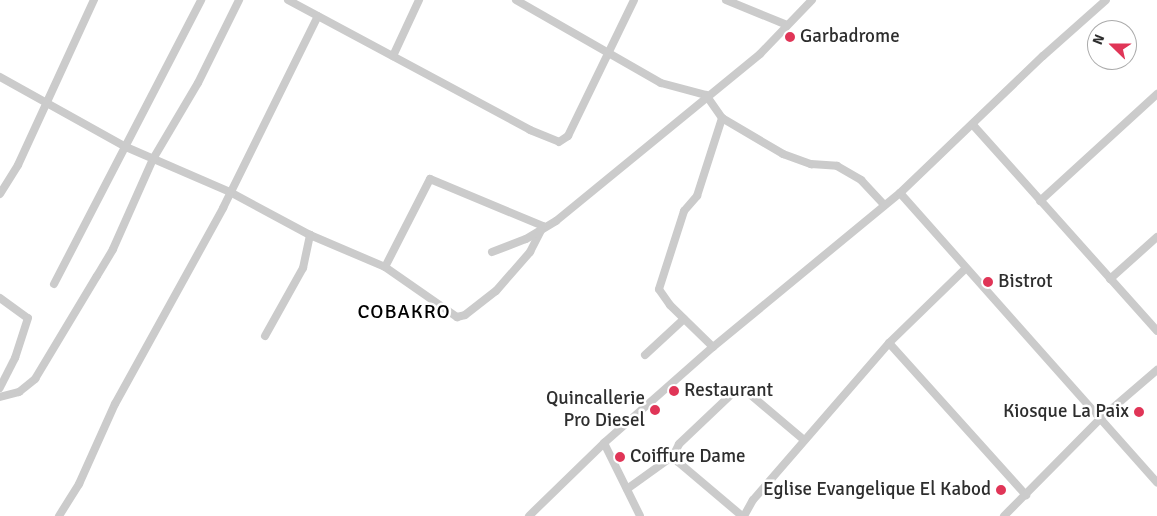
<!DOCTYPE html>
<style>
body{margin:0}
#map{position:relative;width:1157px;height:516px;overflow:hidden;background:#fff;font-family:Signika,sans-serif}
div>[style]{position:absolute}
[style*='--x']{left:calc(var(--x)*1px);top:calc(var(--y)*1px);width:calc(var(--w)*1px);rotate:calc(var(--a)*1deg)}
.minor>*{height:8px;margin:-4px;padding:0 4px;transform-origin:4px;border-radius:4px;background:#cbcbcb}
.dots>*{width:14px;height:14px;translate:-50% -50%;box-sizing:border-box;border:2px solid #fff;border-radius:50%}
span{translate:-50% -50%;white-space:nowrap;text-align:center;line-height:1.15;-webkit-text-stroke:5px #fff;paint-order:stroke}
.poi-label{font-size:19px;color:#2e2e2e}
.left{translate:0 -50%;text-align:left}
.right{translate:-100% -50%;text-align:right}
.neighbourhood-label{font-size:20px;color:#000;letter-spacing:1px}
.north{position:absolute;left:1087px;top:20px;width:50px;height:50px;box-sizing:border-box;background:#fff;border:1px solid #ababab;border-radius:50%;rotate:292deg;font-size:14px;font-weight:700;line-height:20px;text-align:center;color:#2e2e2e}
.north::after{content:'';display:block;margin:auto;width:18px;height:22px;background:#e03557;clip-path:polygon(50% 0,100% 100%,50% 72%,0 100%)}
</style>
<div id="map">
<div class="minor">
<div style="--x:288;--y:0;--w:275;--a:28.2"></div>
<div style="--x:530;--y:130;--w:31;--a:22"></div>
<div style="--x:559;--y:142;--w:11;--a:-34"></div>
<div style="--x:568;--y:136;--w:151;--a:-64.1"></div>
<div style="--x:516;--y:0;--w:167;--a:29.8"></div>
<div style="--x:661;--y:83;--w:47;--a:14.9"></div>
<div style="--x:706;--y:95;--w:28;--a:55"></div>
<div style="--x:722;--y:118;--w:71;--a:30.5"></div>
<div style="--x:783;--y:154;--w:30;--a:20"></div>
<div style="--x:811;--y:164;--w:26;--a:4"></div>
<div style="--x:837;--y:166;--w:28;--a:30"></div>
<div style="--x:861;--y:180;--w:34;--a:47"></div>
<div style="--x:726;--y:0;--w:66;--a:22.3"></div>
<div style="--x:393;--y:56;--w:62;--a:-65.1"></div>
<div style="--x:0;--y:77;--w:144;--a:29.1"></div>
<div style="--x:126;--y:147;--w:113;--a:23.4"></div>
<div style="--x:230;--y:192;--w:91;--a:28.3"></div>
<div style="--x:310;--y:235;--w:82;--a:23.1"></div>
<div style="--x:385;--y:267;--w:88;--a:34.8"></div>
<div style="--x:457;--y:317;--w:8;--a:-14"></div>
<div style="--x:465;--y:315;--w:39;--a:-38"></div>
<div style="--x:496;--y:291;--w:52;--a:-48.9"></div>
<div style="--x:530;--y:252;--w:29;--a:-63"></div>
<div style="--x:973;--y:125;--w:276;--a:48.2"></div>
<div style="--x:900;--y:193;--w:387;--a:48.4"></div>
<div style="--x:0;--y:194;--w:34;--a:-58"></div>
<div style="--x:18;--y:165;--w:182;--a:-65.3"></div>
<div style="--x:1040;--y:201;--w:159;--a:-42.4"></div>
<div style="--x:492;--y:252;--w:36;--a:-21"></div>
<div style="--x:526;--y:239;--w:35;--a:-31"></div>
<div style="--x:556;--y:221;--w:264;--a:-39.3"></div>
<div style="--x:760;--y:54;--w:75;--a:-46.1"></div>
<div style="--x:385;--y:267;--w:99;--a:-62.9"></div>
<div style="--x:430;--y:179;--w:122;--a:22.6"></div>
<div style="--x:1110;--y:279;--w:63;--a:-41.8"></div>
<div style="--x:54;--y:284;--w:320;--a:-62.6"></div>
<div style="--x:0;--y:298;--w:34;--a:36"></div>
<div style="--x:28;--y:318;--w:42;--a:108"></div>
<div style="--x:15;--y:358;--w:34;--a:117"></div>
<div style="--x:265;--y:336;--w:78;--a:-60.8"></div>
<div style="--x:303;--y:268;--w:34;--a:-78"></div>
<div style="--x:889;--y:343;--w:205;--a:48"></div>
<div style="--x:713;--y:347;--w:60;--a:-135.7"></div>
<div style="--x:670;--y:305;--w:19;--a:-125"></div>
<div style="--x:659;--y:289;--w:82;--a:-72.2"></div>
<div style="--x:684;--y:211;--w:20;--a:-49"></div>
<div style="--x:697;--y:196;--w:82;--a:-72.2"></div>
<div style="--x:645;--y:355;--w:53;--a:-42.7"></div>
<div style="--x:0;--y:397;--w:20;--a:-15"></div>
<div style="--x:19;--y:392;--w:21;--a:-39"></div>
<div style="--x:35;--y:379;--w:120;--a:-59"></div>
<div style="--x:97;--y:276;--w:31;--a:-59"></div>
<div style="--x:113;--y:249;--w:98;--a:-66"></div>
<div style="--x:153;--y:159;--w:88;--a:-59.4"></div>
<div style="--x:198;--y:83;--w:93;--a:-63.7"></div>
<div style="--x:604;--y:443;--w:81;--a:63.7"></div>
<div style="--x:627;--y:489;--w:57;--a:-35.7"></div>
<div style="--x:59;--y:516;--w:38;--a:-58"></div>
<div style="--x:79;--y:484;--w:88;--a:-65.8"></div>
<div style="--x:115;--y:404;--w:224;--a:-61.1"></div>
<div style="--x:223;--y:208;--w:214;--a:-63.7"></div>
<div style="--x:529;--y:516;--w:105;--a:-44.2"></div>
<div style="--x:604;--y:443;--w:145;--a:-41.4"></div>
<div style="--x:713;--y:347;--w:242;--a:-39.5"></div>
<div style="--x:900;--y:193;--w:198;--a:-43.8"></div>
<div style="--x:1043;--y:56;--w:84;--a:-41.6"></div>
<div style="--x:742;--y:516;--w:84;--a:-139.8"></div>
<div style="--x:678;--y:462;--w:8;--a:-130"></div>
<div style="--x:673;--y:456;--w:13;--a:-63"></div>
<div style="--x:679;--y:444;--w:79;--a:-43.5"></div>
<div style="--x:736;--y:390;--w:10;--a:6"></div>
<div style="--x:746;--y:391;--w:76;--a:40.2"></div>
<div style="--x:744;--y:516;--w:18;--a:-61"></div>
<div style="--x:753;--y:500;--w:208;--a:-49.1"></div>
<div style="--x:889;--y:343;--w:107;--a:-44.2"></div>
<div style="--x:1004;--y:516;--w:138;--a:-45.3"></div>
<div style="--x:1101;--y:418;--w:74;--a:-40.6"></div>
</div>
<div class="dots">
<div style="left:790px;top:37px;background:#e03557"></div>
<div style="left:988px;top:282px;background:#e03557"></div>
<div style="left:674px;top:391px;background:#e03557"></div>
<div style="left:655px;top:410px;background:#e03557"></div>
<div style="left:1139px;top:412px;background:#e03557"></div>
<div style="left:620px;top:457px;background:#e03557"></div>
<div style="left:1001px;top:490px;background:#e03557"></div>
</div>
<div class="poi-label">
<span class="left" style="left:800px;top:37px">Garbadrome</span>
<span class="left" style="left:998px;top:282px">Bistrot</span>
<span class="left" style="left:684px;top:391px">Restaurant</span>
<span class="right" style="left:645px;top:410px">Quincallerie<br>Pro Diesel</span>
<span class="right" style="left:1129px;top:412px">Kiosque La Paix</span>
<span class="left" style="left:630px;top:457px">Coiffure Dame</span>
<span class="right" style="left:991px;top:490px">Eglise Evangelique El Kabod</span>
</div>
<div class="neighbourhood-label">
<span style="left:404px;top:311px">COBAKRO</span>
</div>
<div class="north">N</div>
</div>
